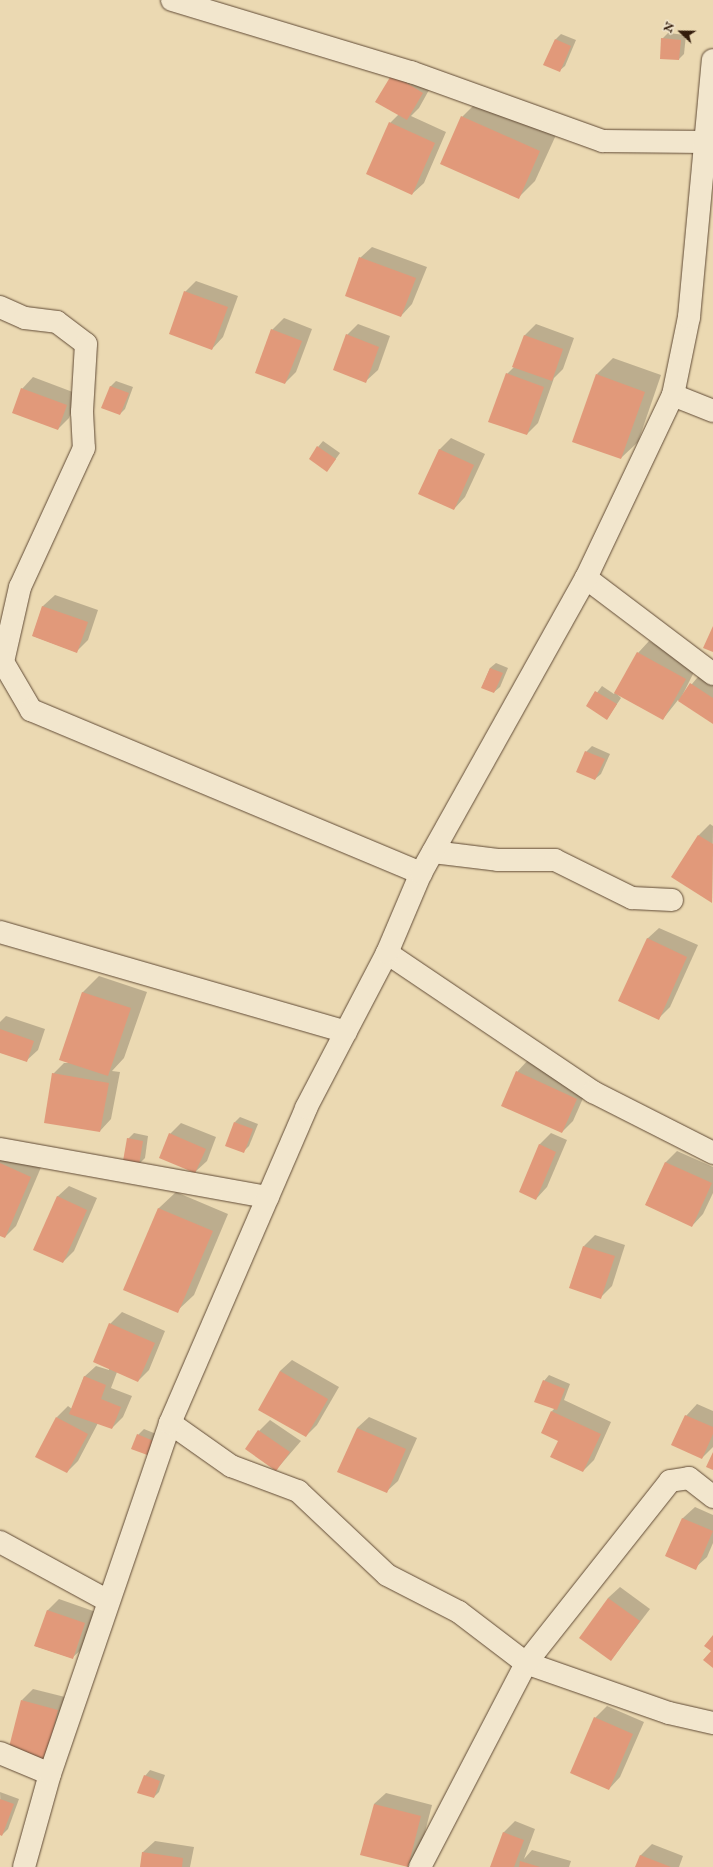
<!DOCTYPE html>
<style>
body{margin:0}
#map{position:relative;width:713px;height:1867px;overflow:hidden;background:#ebd9b2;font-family:"IM FELL Double Pica",serif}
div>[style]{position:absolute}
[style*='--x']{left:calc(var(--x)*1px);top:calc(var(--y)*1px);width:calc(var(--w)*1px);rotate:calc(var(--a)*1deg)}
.shadow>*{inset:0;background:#0003}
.building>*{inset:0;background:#e1997a}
.roads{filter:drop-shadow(0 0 1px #614b36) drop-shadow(0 0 1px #614b36)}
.minor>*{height:22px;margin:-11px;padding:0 11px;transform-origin:11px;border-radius:11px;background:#f2e6cd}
span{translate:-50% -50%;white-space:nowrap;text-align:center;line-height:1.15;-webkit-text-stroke:3.5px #f2e6cd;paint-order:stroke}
.north{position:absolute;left:661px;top:12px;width:40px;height:40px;-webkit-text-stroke:3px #f2e6cd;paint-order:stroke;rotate:292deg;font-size:11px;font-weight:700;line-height:16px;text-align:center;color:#331c0c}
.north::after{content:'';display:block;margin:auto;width:14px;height:18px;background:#331c0c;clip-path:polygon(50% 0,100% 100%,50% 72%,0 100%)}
</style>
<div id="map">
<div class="shadow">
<div style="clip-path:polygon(668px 33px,686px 35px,684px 54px,679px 59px,662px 39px)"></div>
<div style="clip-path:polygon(561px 34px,576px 40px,565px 66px,559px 71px,556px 39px)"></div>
<div style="clip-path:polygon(393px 74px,434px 81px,419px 108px,411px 116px,446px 132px,424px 183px,412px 194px,390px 123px,399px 114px)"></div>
<div style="clip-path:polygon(479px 100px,556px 135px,535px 181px,518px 198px,462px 117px)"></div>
<div style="clip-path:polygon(372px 247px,427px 267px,412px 304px,401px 316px,360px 258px)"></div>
<div style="clip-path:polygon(196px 281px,238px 296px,223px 337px,212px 349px,185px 292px)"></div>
<div style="clip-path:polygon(284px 318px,312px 329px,296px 372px,285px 383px,272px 330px)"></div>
<div style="clip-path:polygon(358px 324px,390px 336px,378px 370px,366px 381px,347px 335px)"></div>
<div style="clip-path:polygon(536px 324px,574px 338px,563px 369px,554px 378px,538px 423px,527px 434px,507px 374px,514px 367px,525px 335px)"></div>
<div style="clip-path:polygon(613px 358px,661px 375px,638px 442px,621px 458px,597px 374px)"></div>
<div style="clip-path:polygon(33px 377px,78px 394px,69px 418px,58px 429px,22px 389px)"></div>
<div style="clip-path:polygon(116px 381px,133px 387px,125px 409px,120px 414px,103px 408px,111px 386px)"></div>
<div style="clip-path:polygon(451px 438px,485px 454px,465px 497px,454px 509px,439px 450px)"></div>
<div style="clip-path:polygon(323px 441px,340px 453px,327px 471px,318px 447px)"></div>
<div style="clip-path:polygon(55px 595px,98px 610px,88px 640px,76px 652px,33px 636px,43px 606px)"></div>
<div style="clip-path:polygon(649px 641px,696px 668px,682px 696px,702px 672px,713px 680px,713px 723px,678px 700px,663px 719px,616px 693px,621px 698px,607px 719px,587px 706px,602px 686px,614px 694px,638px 653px)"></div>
<div style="clip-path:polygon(496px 663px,508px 668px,500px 687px,494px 692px,482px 687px,490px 668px)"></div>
<div style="clip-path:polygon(592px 746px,610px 754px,601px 774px,595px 779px,586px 752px)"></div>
<div style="clip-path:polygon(710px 824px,713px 826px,712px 901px,673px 877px,699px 835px)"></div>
<div style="clip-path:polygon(659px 928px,698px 945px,670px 1007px,659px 1018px,647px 939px)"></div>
<div style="clip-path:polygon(99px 976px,147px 992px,124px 1058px,112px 1071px,120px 1072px,111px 1119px,100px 1131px,53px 1074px,64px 1063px,70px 1063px,83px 992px)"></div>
<div style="clip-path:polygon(6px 1016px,45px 1029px,38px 1050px,26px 1061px,0 1052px,0 1022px)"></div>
<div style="clip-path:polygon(528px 1060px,588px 1087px,573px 1121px,562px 1132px,517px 1072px)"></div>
<div style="clip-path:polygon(240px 1117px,258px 1124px,249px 1146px,243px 1152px,235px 1122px)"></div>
<div style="clip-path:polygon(181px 1123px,216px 1137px,207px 1161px,195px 1172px,170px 1134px)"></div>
<div style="clip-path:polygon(134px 1133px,148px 1136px,145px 1158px,139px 1164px,128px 1139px)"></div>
<div style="clip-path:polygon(551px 1133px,567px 1140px,547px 1187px,536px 1199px,539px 1145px)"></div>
<div style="clip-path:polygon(0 1147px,42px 1165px,16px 1226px,5px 1237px,0 1235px)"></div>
<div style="clip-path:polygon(677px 1151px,713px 1167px,713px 1193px,703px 1214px,692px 1226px,646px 1204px,666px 1162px)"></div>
<div style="clip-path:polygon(69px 1186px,97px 1198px,74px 1251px,63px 1262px,57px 1197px)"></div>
<div style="clip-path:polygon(176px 1192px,228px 1214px,194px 1295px,177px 1311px,125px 1289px,159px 1208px)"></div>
<div style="clip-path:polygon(595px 1235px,625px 1245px,612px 1286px,600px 1298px,584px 1246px)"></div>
<div style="clip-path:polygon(122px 1312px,165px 1331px,149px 1370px,138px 1381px,117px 1372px,111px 1388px,132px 1396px,123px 1417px,112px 1428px,98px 1423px,78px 1461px,67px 1472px,57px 1417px,68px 1406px,72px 1409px,84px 1377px,96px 1366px,109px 1370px,110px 1324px)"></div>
<div style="clip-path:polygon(292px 1360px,339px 1387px,317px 1425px,306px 1436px,280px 1371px)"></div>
<div style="clip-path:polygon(549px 1375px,570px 1384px,564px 1400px,611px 1422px,594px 1460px,583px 1471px,559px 1440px,552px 1411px,555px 1408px,544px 1381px)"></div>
<div style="clip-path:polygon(697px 1404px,713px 1411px,713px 1447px,702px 1458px,686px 1416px)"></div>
<div style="clip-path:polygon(369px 1417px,417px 1438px,398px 1481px,386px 1492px,357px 1428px)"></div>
<div style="clip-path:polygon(270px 1420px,301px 1441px,276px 1470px,259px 1431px)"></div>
<div style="clip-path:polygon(144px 1429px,161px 1436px,156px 1450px,138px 1435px)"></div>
<div style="clip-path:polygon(695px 1507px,713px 1515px,713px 1543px,707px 1557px,695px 1568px,666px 1555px,683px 1518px)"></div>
<div style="clip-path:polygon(620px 1587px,650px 1609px,611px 1660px,608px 1598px)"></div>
<div style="clip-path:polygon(59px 1599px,96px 1612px,84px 1647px,72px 1658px,35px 1646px,48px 1610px)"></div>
<div style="clip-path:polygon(33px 1689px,69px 1698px,57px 1748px,22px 1700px)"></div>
<div style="clip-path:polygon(607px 1706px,644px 1722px,620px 1777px,609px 1789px,595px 1718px)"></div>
<div style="clip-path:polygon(150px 1770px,165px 1775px,159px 1792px,154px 1797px,145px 1776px)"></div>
<div style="clip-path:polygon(0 1792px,19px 1799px,8px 1829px,2px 1835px)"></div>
<div style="clip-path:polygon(386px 1793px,432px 1805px,419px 1855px,407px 1866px,374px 1804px)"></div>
<div style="clip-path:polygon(515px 1821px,535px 1829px,524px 1859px,532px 1850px,571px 1861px,569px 1867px,491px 1867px,504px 1832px)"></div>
<div style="clip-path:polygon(155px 1841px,194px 1847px,190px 1867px,141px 1867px,143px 1852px)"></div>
<div style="clip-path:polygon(652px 1844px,683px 1856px,679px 1867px,636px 1867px,641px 1855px)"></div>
</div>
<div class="building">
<div style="clip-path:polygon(661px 38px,681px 40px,679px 60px,660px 59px)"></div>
<div style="clip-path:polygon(555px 39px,571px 46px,560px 72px,543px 65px)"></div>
<div style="clip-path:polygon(392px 74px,423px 93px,407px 120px,375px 102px)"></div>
<div style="clip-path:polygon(461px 116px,540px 151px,519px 199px,440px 164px)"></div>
<div style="clip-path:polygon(389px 122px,435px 143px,412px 195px,366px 174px)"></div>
<div style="clip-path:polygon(359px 257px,416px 278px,401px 317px,345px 296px)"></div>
<div style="clip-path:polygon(184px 291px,228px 307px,212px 350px,169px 334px)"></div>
<div style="clip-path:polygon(271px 329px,302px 341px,285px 384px,255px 373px)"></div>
<div style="clip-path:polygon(346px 334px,379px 347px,366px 383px,333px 370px)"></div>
<div style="clip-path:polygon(524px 335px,563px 349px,552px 381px,512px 367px)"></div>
<div style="clip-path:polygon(506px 373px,544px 387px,527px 435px,488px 422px)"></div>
<div style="clip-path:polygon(596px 374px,645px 392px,621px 459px,572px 442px)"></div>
<div style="clip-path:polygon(110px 386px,129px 393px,120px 415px,101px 408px)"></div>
<div style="clip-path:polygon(21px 388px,67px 405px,58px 430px,12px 413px)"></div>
<div style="clip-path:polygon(317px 446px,336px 459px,327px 472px,309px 459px)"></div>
<div style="clip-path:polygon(439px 449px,474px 465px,454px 510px,418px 494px)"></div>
<div style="clip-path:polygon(42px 606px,88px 622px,77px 653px,32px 636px)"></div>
<div style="clip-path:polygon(713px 626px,713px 652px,703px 648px)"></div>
<div style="clip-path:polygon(637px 652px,686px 679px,663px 720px,614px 693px)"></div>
<div style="clip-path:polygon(490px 668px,503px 673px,494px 693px,481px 688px)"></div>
<div style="clip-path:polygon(690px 683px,713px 698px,713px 724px,678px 701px)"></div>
<div style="clip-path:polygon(595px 691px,617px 704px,607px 720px,586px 706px)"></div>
<div style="clip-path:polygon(585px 751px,605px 759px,595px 780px,576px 772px)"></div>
<div style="clip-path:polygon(698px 835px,713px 844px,712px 903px,671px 877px)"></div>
<div style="clip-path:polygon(647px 938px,687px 957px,659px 1020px,618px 1001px)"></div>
<div style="clip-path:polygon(82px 992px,131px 1008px,108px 1076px,59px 1060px)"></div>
<div style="clip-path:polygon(0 1029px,34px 1041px,27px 1062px,0 1053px)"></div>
<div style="clip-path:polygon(516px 1071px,577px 1099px,562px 1133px,501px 1106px)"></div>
<div style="clip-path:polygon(52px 1073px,109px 1083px,100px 1132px,44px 1123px)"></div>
<div style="clip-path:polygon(234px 1122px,253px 1129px,244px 1153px,225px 1146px)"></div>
<div style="clip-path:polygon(169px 1133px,206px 1149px,195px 1173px,159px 1158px)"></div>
<div style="clip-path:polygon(127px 1138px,143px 1141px,139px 1165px,123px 1161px)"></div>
<div style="clip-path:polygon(539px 1144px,556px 1152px,536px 1200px,519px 1192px)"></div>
<div style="clip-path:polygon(665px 1162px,712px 1183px,692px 1227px,645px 1205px)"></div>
<div style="clip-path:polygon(0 1163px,31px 1177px,5px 1238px,0 1236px)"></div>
<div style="clip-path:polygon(57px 1196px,87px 1210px,63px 1263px,33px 1250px)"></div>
<div style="clip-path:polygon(158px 1208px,213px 1231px,178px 1313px,123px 1290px)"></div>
<div style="clip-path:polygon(583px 1246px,615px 1256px,601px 1299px,569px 1288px)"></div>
<div style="clip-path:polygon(109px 1323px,155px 1343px,138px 1382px,93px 1362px)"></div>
<div style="clip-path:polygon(280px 1371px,328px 1399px,306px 1437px,258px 1410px)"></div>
<div style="clip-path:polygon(84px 1376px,106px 1385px,101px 1399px,121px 1407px,112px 1429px,69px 1414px)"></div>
<div style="clip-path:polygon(543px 1380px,565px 1389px,557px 1410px,534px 1402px)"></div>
<div style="clip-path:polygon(551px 1411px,601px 1434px,583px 1472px,550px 1457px,558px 1441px,541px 1433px)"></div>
<div style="clip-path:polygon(685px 1415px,713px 1427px,713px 1434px,702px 1459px,671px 1445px)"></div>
<div style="clip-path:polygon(56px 1417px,88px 1434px,67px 1473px,35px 1457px)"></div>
<div style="clip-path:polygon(357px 1428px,406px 1449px,387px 1493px,337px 1472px)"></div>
<div style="clip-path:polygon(258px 1430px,290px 1452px,276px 1471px,245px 1449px)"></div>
<div style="clip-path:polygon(137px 1434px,156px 1442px,150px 1456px,131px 1449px)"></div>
<div style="clip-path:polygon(713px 1452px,713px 1470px,706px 1467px)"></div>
<div style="clip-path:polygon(682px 1518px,713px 1531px,696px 1570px,665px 1556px)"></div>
<div style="clip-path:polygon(608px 1598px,640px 1621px,611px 1661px,579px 1638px)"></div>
<div style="clip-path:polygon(47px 1610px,85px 1623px,73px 1659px,34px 1646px)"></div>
<div style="clip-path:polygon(713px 1635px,713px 1668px,703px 1660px,711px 1651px,704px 1646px)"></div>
<div style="clip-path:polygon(21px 1700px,58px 1710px,46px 1760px,8px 1751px)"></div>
<div style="clip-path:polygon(594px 1717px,633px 1734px,609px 1790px,570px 1773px)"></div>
<div style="clip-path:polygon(144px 1775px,160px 1781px,154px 1798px,137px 1793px)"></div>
<div style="clip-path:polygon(0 1799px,14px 1804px,2px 1836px,0 1835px)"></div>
<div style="clip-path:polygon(374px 1804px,421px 1816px,408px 1867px,360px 1855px)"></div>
<div style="clip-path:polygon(503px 1832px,524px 1840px,514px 1867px,490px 1867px)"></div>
<div style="clip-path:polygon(142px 1852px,183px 1858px,182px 1867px,140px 1867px)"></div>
<div style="clip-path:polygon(640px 1855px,671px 1867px,635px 1867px)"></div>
<div style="clip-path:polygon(520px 1861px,540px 1867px,519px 1867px)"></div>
</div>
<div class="roads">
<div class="minor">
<div style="--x:172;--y:0;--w:250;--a:16.8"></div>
<div style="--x:411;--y:72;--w:204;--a:19.8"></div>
<div style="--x:603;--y:141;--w:102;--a:0.6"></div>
<div style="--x:0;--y:307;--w:27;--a:24"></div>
<div style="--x:25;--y:318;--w:32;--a:7"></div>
<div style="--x:57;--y:322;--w:36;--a:37"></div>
<div style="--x:86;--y:344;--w:68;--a:93.4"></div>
<div style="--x:82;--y:412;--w:36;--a:87"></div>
<div style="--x:84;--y:448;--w:153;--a:114.7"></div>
<div style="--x:20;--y:587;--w:77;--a:102.8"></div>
<div style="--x:3;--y:662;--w:56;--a:59.7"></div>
<div style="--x:31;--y:710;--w:423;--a:22.7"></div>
<div style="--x:673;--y:395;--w:43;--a:21.8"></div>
<div style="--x:586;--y:578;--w:159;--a:37.1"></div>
<div style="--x:433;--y:852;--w:65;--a:7"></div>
<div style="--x:498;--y:860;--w:57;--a:0"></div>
<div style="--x:555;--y:860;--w:86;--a:26.3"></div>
<div style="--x:632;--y:898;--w:40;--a:2.9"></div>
<div style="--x:0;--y:932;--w:360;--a:16.1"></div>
<div style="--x:387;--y:953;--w:249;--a:34"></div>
<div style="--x:593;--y:1092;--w:135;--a:26.9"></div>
<div style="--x:0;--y:1149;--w:272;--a:10.2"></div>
<div style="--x:170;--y:1423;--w:75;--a:35.2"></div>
<div style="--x:231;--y:1466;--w:72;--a:20.5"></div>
<div style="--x:298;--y:1491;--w:122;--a:43.3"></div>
<div style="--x:387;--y:1575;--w:81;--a:27.2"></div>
<div style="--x:459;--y:1612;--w:84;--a:37.3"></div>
<div style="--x:526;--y:1663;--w:151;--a:19.3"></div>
<div style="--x:669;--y:1713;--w:45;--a:12.8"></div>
<div style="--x:0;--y:1542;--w:123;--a:28.6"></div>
<div style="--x:0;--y:1753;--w:54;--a:22.8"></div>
<div style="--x:24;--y:1867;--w:97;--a:-74.4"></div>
<div style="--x:50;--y:1774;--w:371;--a:-71.1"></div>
<div style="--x:170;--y:1423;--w:343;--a:-66.6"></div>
<div style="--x:306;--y:1108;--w:175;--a:-62.4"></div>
<div style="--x:387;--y:953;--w:87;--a:-67"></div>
<div style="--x:421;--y:873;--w:338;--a:-60.8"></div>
<div style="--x:586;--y:578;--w:203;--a:-64.6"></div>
<div style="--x:673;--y:395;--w:80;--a:-78.4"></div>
<div style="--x:689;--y:317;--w:258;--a:-84.7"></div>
<div style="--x:420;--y:1867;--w:230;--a:-62.5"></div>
<div style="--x:526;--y:1663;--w:232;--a:-51.6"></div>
<div style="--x:670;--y:1481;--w:19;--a:-9"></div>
<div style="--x:689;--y:1478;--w:31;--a:38"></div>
</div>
</div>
<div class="north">N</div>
</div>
